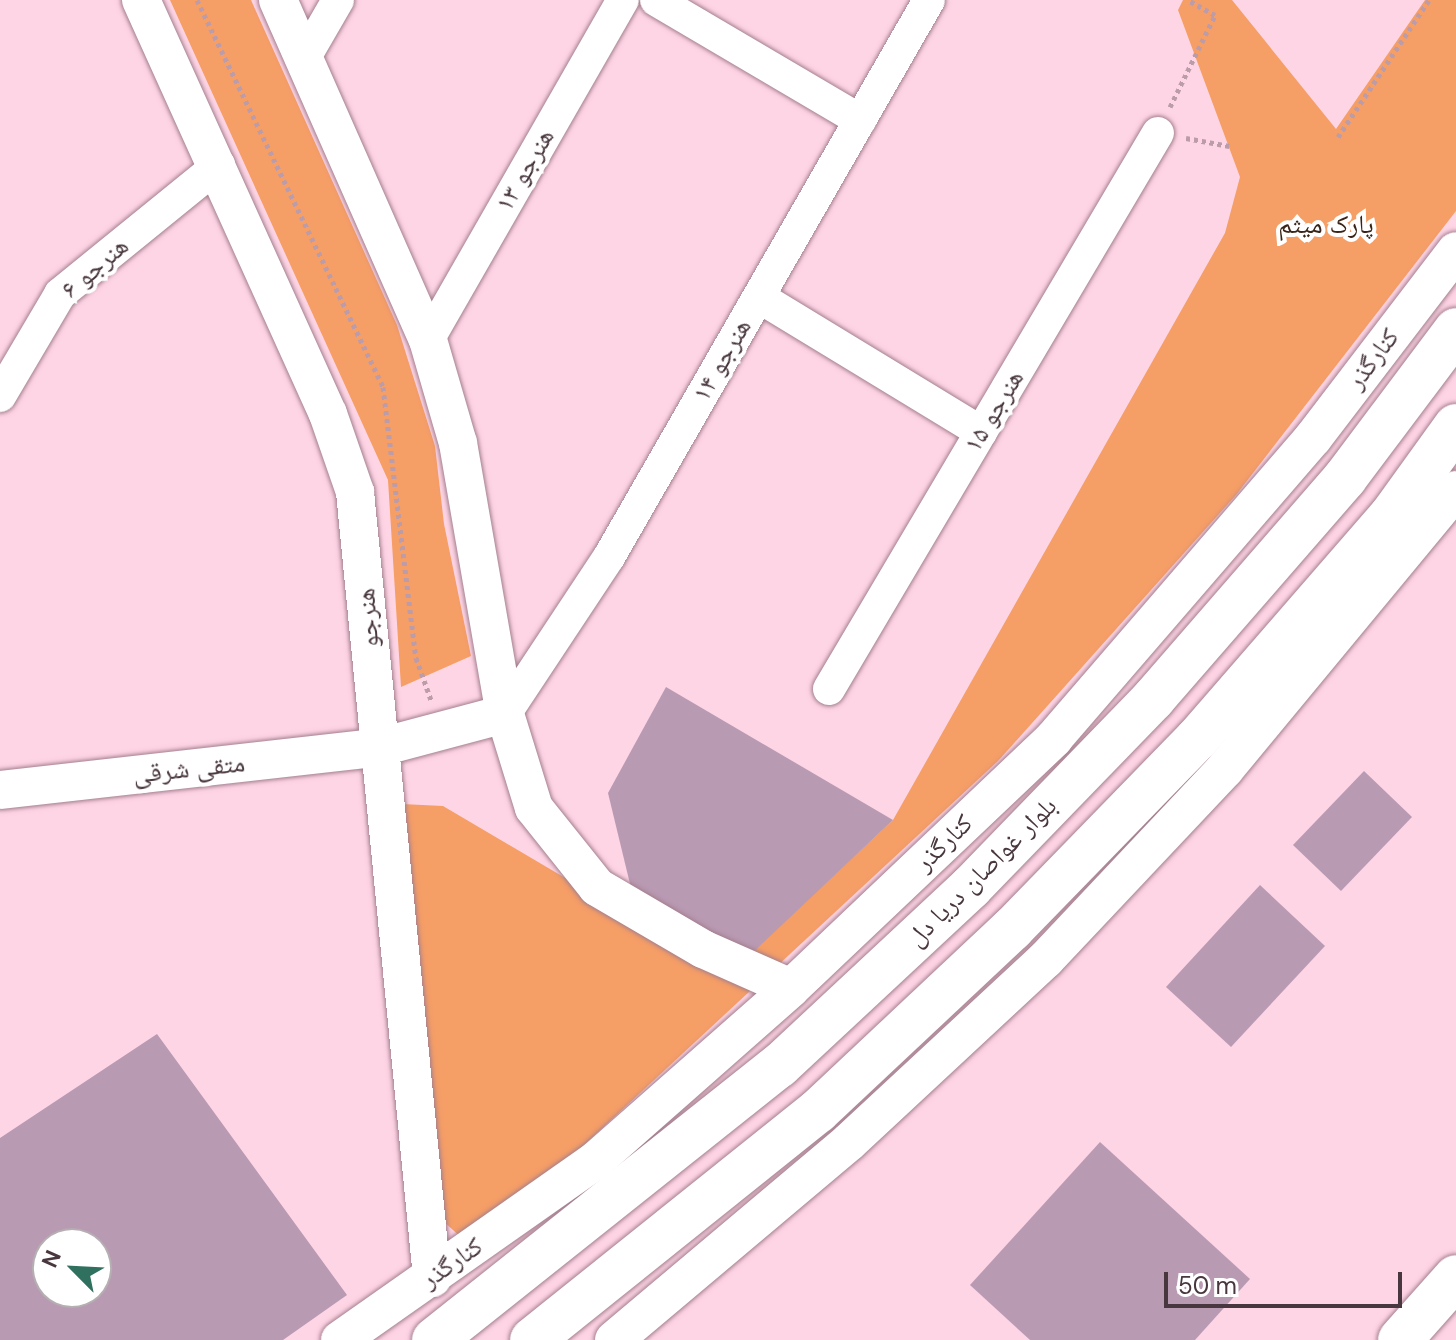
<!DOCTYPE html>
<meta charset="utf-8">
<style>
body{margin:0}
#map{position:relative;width:1456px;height:1340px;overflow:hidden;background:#fed5e5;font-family:"DM Sans","Noto Naskh Arabic",sans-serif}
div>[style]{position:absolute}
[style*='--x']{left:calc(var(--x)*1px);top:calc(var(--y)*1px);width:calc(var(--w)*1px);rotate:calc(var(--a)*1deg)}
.green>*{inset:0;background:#f59e66}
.building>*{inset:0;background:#b99ab3}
.path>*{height:5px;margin-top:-2.5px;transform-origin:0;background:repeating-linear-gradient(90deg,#bc9ca8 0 4px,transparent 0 8px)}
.roads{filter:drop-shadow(0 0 2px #a47f8e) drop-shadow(0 0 2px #a47f8e)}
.minor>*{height:32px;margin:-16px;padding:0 16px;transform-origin:16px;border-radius:16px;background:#fff}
.tertiary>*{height:38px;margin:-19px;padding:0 19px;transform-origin:19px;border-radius:19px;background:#fff}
.secondary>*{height:44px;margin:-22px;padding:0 22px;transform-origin:22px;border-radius:22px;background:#fff}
.trunk>*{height:44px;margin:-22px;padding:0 22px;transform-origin:22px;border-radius:22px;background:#fff}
span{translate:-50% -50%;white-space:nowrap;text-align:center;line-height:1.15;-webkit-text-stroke:8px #fff;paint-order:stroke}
.street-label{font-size:26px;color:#48373e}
.park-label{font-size:26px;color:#392417}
.north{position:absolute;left:32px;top:1228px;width:80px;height:80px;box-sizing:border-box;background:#fff;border:2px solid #b6afb2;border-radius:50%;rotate:294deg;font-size:22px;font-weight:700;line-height:32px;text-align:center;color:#48373e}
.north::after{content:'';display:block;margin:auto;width:28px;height:36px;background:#30705f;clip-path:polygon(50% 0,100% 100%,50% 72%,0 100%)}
.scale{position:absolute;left:1164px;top:1272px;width:238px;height:36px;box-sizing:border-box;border:4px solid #48373e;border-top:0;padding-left:10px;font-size:24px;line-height:28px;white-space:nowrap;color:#48373e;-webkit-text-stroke:6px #fff;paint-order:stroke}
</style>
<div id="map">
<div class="green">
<div style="clip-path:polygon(170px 0,251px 0,397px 325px,435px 446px,444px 524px,471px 656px,401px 687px,388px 480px)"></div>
<div style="clip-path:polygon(1183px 0,1232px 0,1336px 129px,1425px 0,1456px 0,1456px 211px,1236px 495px,998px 761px,473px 1248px,443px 1221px,402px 804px,443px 806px,728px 974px,893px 820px,1225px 233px,1240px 177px,1178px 10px)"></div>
</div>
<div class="building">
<div style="clip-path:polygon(666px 687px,893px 820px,749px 956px,631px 888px,608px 793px)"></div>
<div style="clip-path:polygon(1364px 771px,1412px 817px,1341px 891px,1293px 845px)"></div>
<div style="clip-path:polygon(1260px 885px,1325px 946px,1231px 1047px,1166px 987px)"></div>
<div style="clip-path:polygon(evenodd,157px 1034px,347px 1295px,283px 1340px,0 1340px,0 1138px,157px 1034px,48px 1244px,96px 1244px,96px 1292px,48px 1292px,48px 1244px)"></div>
<div style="clip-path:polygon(1100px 1142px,1250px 1279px,1195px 1340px,1030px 1340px,970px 1285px)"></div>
</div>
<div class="path">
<div style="--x:197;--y:0;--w:429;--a:64.3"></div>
<div style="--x:383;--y:387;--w:273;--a:83.1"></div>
<div style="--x:416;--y:658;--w:45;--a:70.3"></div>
<div style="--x:1170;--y:107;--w:102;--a:-63.9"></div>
<div style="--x:1215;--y:15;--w:31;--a:-151"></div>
<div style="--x:1338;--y:137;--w:164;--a:-56.4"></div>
<div style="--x:1186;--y:138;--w:44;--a:10.5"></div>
</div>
<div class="roads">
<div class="minor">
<div style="--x:656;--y:0;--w:237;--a:30.5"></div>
<div style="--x:304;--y:59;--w:68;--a:-60"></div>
<div style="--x:759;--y:297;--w:260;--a:31.3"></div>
<div style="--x:428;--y:340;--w:392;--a:-60.2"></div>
<div style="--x:0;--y:396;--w:118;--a:-59.5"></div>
<div style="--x:60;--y:294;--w:205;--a:-39.1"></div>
<div style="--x:829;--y:689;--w:646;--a:-59.39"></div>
<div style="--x:505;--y:714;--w:188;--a:-56.5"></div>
<div style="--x:609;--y:557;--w:642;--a:-60.12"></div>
</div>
<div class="tertiary">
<div style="--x:141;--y:0;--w:454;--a:65.7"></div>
<div style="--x:328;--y:414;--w:83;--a:70.9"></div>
<div style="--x:355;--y:492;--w:790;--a:84.4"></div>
<div style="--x:278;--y:0;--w:372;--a:66.2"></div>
<div style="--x:428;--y:340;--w:107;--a:73.8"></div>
<div style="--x:458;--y:443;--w:275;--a:80.2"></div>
<div style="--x:505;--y:714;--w:98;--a:72.9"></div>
<div style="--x:534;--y:808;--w:101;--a:51.4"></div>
<div style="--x:597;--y:887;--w:123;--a:30.3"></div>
<div style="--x:703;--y:949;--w:96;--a:23.9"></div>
<div style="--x:0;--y:790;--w:379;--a:-6.4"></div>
<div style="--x:377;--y:748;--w:132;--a:-14.9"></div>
<div style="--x:340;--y:1340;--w:312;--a:-35.1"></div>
<div style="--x:595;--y:1161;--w:261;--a:-41.4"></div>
<div style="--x:791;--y:988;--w:363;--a:-43.5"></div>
<div style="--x:1054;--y:738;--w:396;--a:-49.2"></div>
<div style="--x:1313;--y:438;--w:235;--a:-52.6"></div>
<div style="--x:614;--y:1340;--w:307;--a:-40.1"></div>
<div style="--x:849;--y:1142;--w:269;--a:-42.9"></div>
<div style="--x:1046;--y:959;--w:261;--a:-46.7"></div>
<div style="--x:1225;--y:769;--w:362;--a:-50.4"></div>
</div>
<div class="secondary">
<div style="--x:434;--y:1340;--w:441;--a:-38.5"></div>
<div style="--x:779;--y:1066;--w:262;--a:-43"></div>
<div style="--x:971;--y:887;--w:262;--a:-45.9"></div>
<div style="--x:1153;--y:699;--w:293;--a:-49"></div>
<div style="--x:1345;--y:478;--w:185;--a:-53.1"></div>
<div style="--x:532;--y:1340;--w:366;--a:-38.7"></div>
<div style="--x:818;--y:1111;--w:266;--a:-43.2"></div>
<div style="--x:1012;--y:929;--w:265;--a:-45.8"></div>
<div style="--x:1197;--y:739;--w:296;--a:-49"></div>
<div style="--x:1391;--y:516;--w:111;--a:-54.2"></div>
</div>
<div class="trunk">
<div style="--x:1400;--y:1340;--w:84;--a:-48.4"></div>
</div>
</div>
<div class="street-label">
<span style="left:525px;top:170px;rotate:-60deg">هنرجو ۱۳</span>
<span style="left:95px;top:268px;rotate:-41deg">هنرجو ۶</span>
<span style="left:1373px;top:359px;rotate:-53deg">کنارگذر</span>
<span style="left:722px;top:360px;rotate:-60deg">هنرجو ۱۴</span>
<span style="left:994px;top:411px;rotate:-59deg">هنرجو ۱۵</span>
<span style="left:368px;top:618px;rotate:-94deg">هنرجو</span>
<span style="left:189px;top:769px;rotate:-6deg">متقی شرقی</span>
<span style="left:944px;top:843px;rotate:-44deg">کنارگذر</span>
<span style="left:982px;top:872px;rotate:-45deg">بلوار غواصان دریا دل</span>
<span style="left:452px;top:1263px;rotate:-35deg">کنارگذر</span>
</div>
<div class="park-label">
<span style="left:1326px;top:225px">پارک میثم</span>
</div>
<div class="north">N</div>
<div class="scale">50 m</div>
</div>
